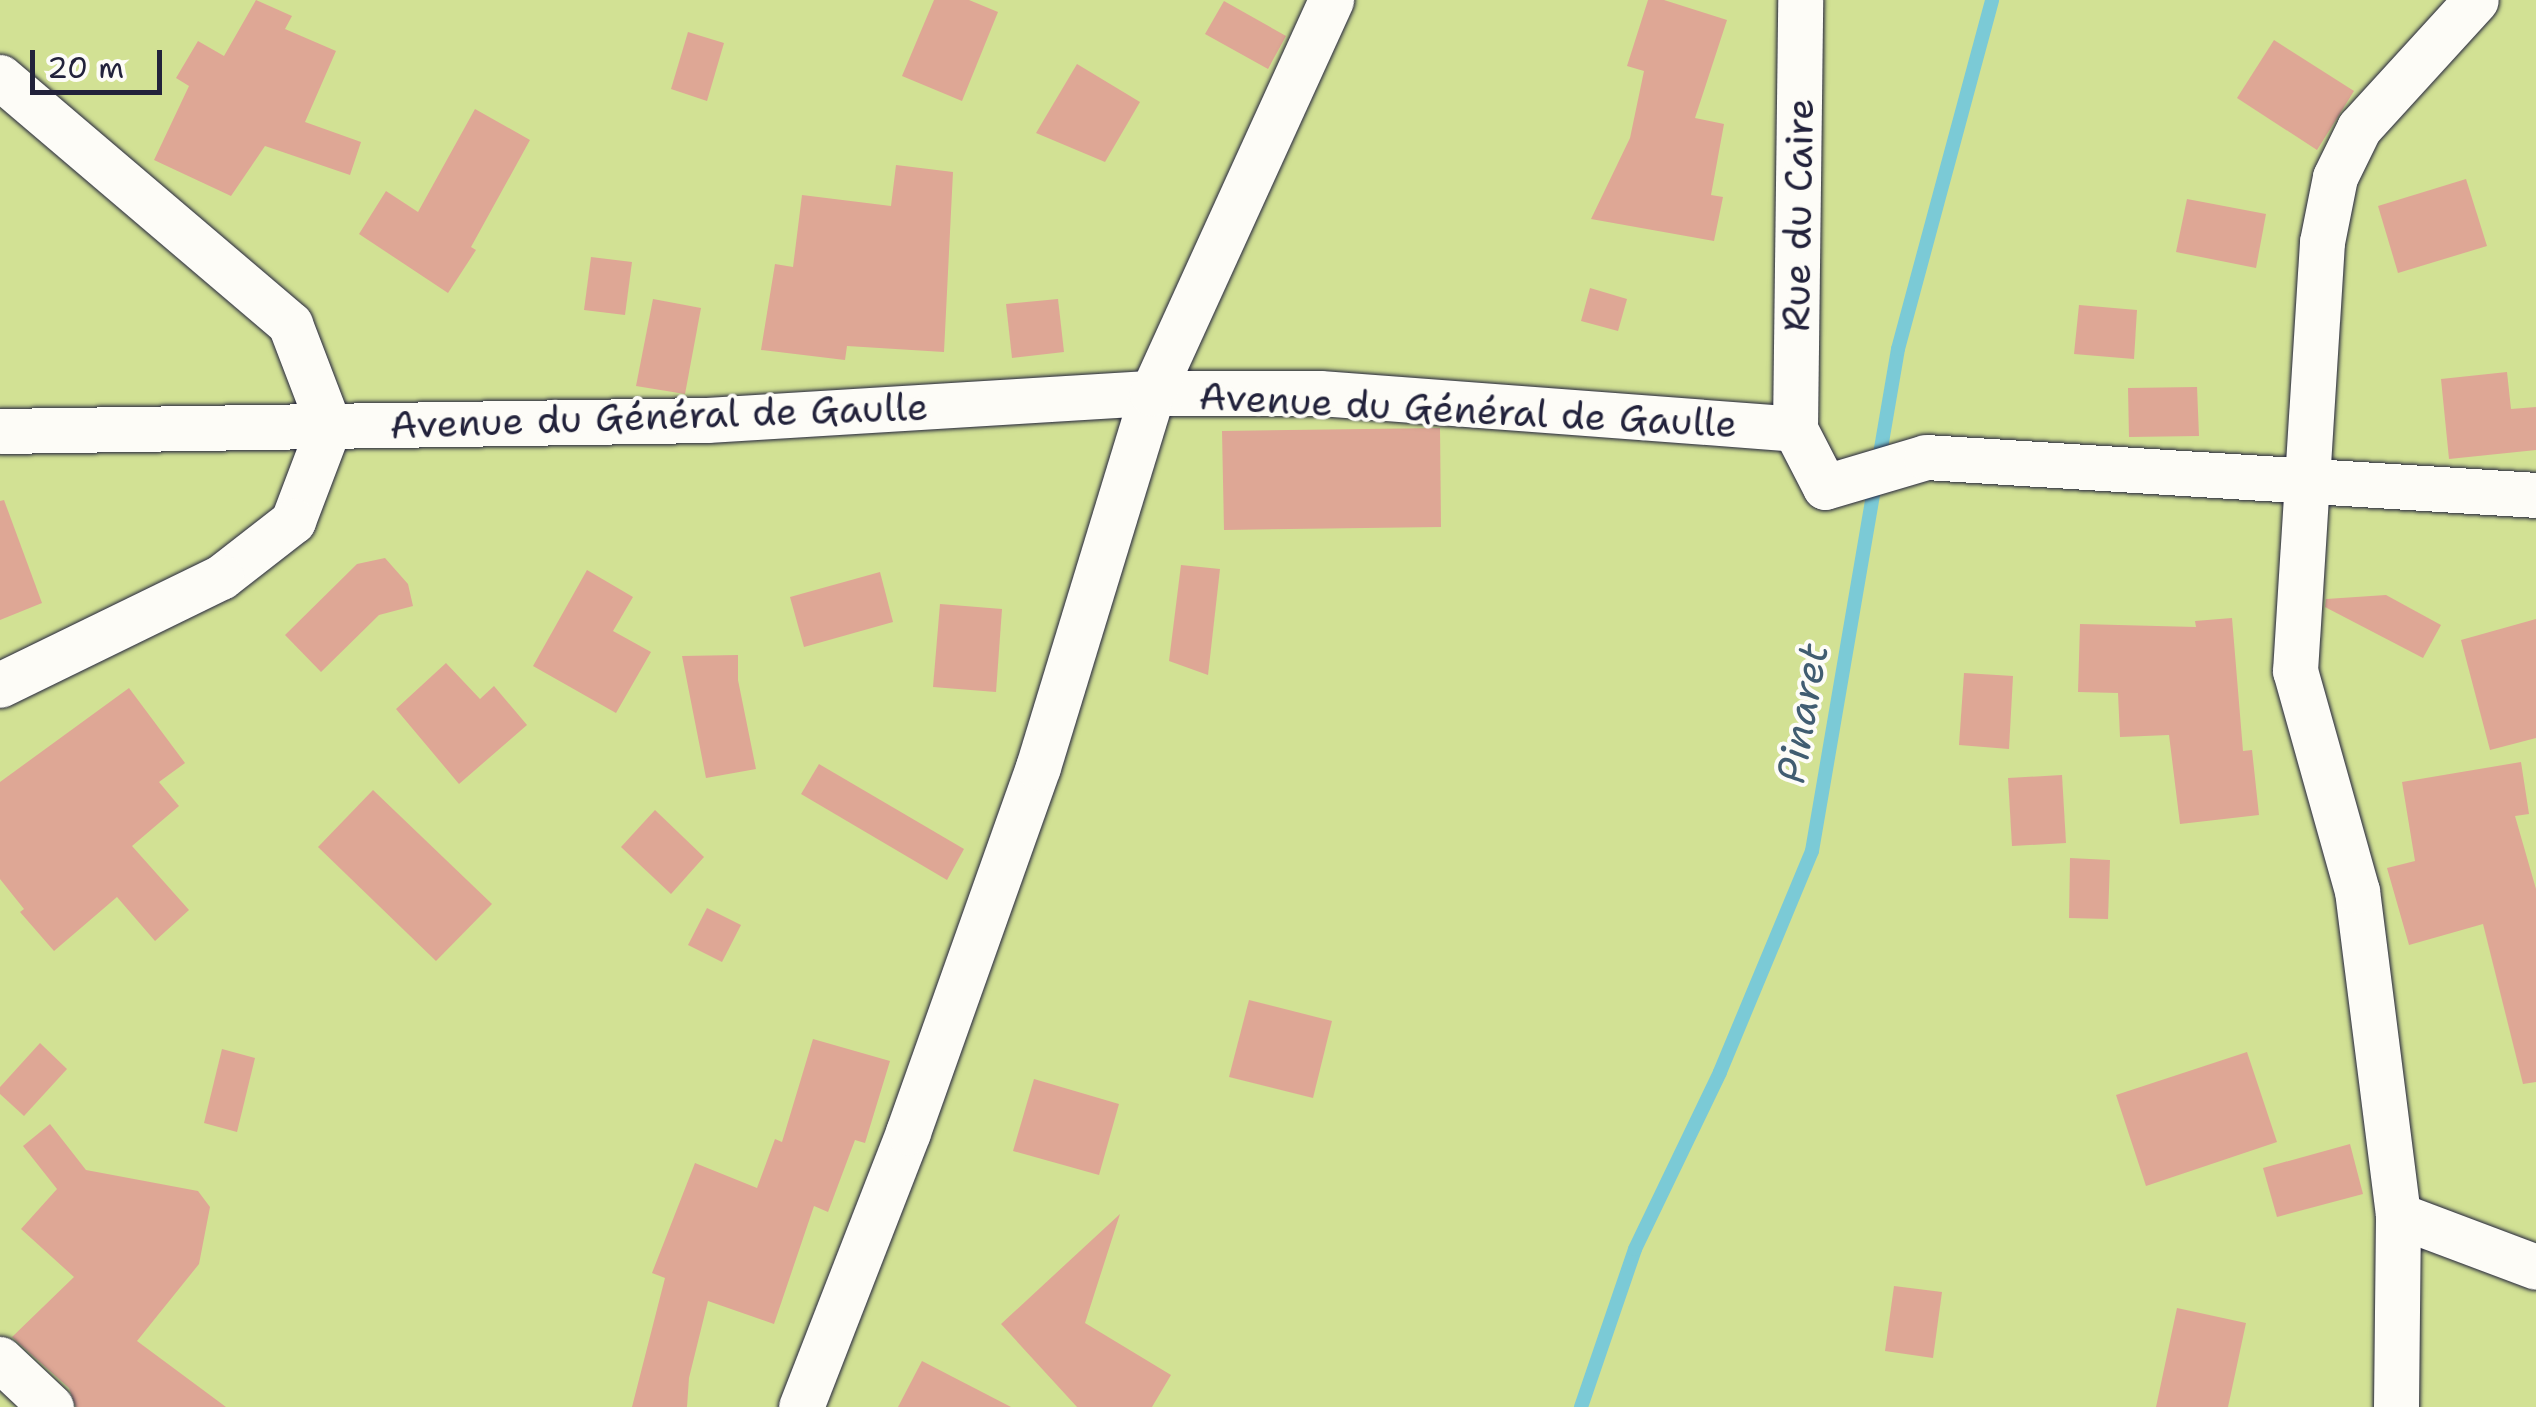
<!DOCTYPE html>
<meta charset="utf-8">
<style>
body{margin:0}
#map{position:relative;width:2536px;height:1407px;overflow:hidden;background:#fdfcf7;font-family:"Shantell Sans",sans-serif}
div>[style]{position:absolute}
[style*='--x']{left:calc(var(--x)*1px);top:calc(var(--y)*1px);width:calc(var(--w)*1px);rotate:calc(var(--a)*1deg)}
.green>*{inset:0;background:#d2e194}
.stream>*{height:14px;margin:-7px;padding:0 7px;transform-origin:7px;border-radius:7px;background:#7bcad6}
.building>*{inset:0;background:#dea795}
.roads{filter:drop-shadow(0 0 2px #22223b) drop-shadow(0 0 2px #22223b)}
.minor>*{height:45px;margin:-22.5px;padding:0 22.5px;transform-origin:22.5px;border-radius:22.5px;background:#fdfcf7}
span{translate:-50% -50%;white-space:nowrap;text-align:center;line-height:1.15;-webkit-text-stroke:8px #fdfcf7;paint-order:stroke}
.street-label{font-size:38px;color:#22223b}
.water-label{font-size:40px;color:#415d71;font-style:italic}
.scale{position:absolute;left:30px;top:50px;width:132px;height:45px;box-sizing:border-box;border:5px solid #22223b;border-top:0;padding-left:12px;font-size:30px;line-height:35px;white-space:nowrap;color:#22223b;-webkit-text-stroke:8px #fdfcf7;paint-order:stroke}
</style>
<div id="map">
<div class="green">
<div style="clip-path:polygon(0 0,2536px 0,2536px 1407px,0 1407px)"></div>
</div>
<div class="stream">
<div style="--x:1581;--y:1407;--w:167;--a:-71.1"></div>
<div style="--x:1635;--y:1249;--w:196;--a:-64.3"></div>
<div style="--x:1720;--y:1072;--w:239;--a:-67.4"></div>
<div style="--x:1812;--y:851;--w:509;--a:-80.28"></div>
<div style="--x:1898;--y:349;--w:361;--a:-74.9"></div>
</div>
<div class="building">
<div style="clip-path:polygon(256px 0,292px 16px,285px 29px,336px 51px,305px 122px,361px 142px,350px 175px,265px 146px,231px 196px,154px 160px,189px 86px,176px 78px,198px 41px,224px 56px)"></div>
<div style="clip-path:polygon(934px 0,969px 0,998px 12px,962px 101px,902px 76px)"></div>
<div style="clip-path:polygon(1648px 0,1664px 0,1727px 20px,1695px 118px,1724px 124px,1711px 195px,1723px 197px,1714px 241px,1591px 219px,1630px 138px,1644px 71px,1627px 66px)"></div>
<div style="clip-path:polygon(1224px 1px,1286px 36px,1268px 69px,1205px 34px)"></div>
<div style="clip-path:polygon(688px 32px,724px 43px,707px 101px,671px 89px)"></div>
<div style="clip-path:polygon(2274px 40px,2354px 91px,2317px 150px,2237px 98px)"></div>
<div style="clip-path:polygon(1077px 64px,1140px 102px,1105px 162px,1036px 133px)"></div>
<div style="clip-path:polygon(475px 109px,530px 140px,471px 247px,476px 250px,448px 293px,359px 234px,386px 191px,418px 212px)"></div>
<div style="clip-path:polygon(896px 165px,953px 172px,944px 352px,847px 346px,845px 360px,761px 350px,775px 264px,793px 267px,802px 195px,891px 206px)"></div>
<div style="clip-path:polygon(2466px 179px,2487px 246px,2398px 273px,2378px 206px)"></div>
<div style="clip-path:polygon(2187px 199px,2266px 214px,2256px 268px,2176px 252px)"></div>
<div style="clip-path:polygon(591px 257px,632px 262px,625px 315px,584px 310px)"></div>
<div style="clip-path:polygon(1590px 288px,1627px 299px,1618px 331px,1581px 321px)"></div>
<div style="clip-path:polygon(653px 299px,701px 308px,685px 394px,636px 386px)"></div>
<div style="clip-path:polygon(1058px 299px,1064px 352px,1012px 358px,1006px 304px)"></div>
<div style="clip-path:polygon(2079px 305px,2137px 310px,2134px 359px,2074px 354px)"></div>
<div style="clip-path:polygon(2507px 372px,2511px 409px,2536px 407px,2536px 450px,2449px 459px,2441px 379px)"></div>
<div style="clip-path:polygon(2197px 387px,2199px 436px,2129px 437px,2128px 388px)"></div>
<div style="clip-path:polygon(1440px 428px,1441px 527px,1224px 530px,1222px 431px)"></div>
<div style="clip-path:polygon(4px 500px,42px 603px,0 620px,0 501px)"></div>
<div style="clip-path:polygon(385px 558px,408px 584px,413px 606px,379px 615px,321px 672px,285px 635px,357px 564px)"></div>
<div style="clip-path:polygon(1181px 565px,1220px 569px,1208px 675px,1169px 661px)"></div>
<div style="clip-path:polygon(587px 570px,633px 597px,613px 631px,651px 652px,616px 713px,533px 666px)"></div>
<div style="clip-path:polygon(880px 572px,893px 622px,804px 647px,790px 597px)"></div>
<div style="clip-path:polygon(2386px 595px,2441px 625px,2423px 658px,2325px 607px,2326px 599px)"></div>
<div style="clip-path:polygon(940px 604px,1002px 609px,996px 692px,933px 687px)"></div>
<div style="clip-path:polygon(2232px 618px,2243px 751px,2252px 750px,2259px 815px,2180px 824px,2169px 735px,2120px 737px,2118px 693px,2078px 692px,2080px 624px,2196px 627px,2195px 621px)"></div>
<div style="clip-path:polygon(2536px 619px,2536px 738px,2490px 750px,2461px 640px)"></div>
<div style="clip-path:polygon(738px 655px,738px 680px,756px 769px,706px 778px,682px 656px)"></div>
<div style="clip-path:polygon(446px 663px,480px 699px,494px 686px,527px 725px,459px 784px,396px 709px)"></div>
<div style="clip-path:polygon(1964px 673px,2013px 676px,2009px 749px,1959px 745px)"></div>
<div style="clip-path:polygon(129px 688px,185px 763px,159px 782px,179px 806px,132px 846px,189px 910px,155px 941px,117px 897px,54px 951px,20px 912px,24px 909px,0 879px,0 782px)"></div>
<div style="clip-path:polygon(2521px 762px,2529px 814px,2515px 816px,2536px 889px,2536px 1082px,2523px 1084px,2483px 924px,2409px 945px,2387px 868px,2415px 861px,2402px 782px)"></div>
<div style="clip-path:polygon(819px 764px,964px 849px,947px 880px,801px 794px)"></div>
<div style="clip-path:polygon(2062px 775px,2066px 843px,2012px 846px,2008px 778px)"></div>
<div style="clip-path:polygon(373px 790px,492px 904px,436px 961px,318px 847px)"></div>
<div style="clip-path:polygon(655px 810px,704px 857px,671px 894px,621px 847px)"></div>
<div style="clip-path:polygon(2070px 858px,2110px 860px,2108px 919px,2069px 918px)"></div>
<div style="clip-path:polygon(707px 908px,741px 925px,722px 962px,688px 945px)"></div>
<div style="clip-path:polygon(1249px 1000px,1332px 1021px,1313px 1098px,1229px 1077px)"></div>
<div style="clip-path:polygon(813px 1039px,890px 1061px,865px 1143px,855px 1140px,828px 1212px,814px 1206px,774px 1324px,708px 1301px,689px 1378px,687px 1407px,632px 1407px,665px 1278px,652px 1273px,695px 1163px,757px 1188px,775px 1139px,782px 1142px)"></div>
<div style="clip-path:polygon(40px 1043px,67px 1069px,24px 1116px,0 1094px,0 1087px)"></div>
<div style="clip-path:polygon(222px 1049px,255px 1058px,237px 1132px,204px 1123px)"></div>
<div style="clip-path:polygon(2247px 1052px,2277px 1142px,2146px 1186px,2116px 1095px)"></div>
<div style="clip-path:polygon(1034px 1079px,1119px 1104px,1099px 1175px,1013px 1151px)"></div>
<div style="clip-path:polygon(50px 1124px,86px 1170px,198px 1191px,210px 1207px,199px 1264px,137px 1341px,226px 1407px,76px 1407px,69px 1388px,12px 1337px,74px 1277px,21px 1229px,57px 1189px,23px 1146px)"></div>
<div style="clip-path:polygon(2350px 1144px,2363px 1194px,2277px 1217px,2263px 1168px)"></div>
<div style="clip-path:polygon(1120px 1214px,1085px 1323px,1171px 1375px,1152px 1407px,1077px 1407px,1001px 1324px)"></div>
<div style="clip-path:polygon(1894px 1286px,1942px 1292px,1933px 1358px,1885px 1351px)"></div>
<div style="clip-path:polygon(2177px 1308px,2246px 1323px,2228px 1407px,2156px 1407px)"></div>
<div style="clip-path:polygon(922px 1361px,1011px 1407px,898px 1407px)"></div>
</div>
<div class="roads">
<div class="minor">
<div style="--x:0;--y:77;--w:381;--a:40.4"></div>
<div style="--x:290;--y:324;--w:109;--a:69.1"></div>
<div style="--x:329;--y:426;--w:102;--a:110.8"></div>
<div style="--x:293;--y:521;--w:91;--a:142.1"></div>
<div style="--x:221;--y:577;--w:246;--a:154"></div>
<div style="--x:1795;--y:429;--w:429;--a:-89.3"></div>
<div style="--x:0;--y:431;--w:707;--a:-0.89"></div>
<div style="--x:707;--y:420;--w:446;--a:-3.5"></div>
<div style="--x:1152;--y:393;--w:168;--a:0"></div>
<div style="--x:1320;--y:393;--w:476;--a:4.3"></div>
<div style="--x:1795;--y:429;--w:65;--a:62.7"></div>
<div style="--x:1825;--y:487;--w:105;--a:-16.5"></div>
<div style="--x:1926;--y:457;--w:611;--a:3.56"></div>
<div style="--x:2398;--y:1215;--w:147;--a:20.6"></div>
<div style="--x:0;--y:1359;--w:70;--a:43.3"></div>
<div style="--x:801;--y:1407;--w:295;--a:-68.7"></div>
<div style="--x:908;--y:1132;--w:387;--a:-70.4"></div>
<div style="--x:1038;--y:767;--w:391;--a:-73"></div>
<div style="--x:1152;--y:393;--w:432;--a:-65.5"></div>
<div style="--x:2396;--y:1407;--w:192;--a:-89.4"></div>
<div style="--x:2398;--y:1215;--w:327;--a:-97.2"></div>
<div style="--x:2357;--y:891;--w:229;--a:-105.7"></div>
<div style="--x:2295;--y:671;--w:430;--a:-86.4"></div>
<div style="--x:2322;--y:242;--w:66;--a:-78.7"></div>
<div style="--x:2335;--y:177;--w:55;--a:-63.9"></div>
<div style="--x:2359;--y:128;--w:173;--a:-47.6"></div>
</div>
</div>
<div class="street-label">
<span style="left:1798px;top:215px;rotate:-89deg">Rue du Caire</span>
<span style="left:1468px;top:410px;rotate:3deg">Avenue du Général de Gaulle</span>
<span style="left:659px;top:416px;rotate:-2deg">Avenue du Général de Gaulle</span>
</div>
<div class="water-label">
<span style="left:1802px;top:713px;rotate:-80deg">Pinaret</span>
</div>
<div class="scale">20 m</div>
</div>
